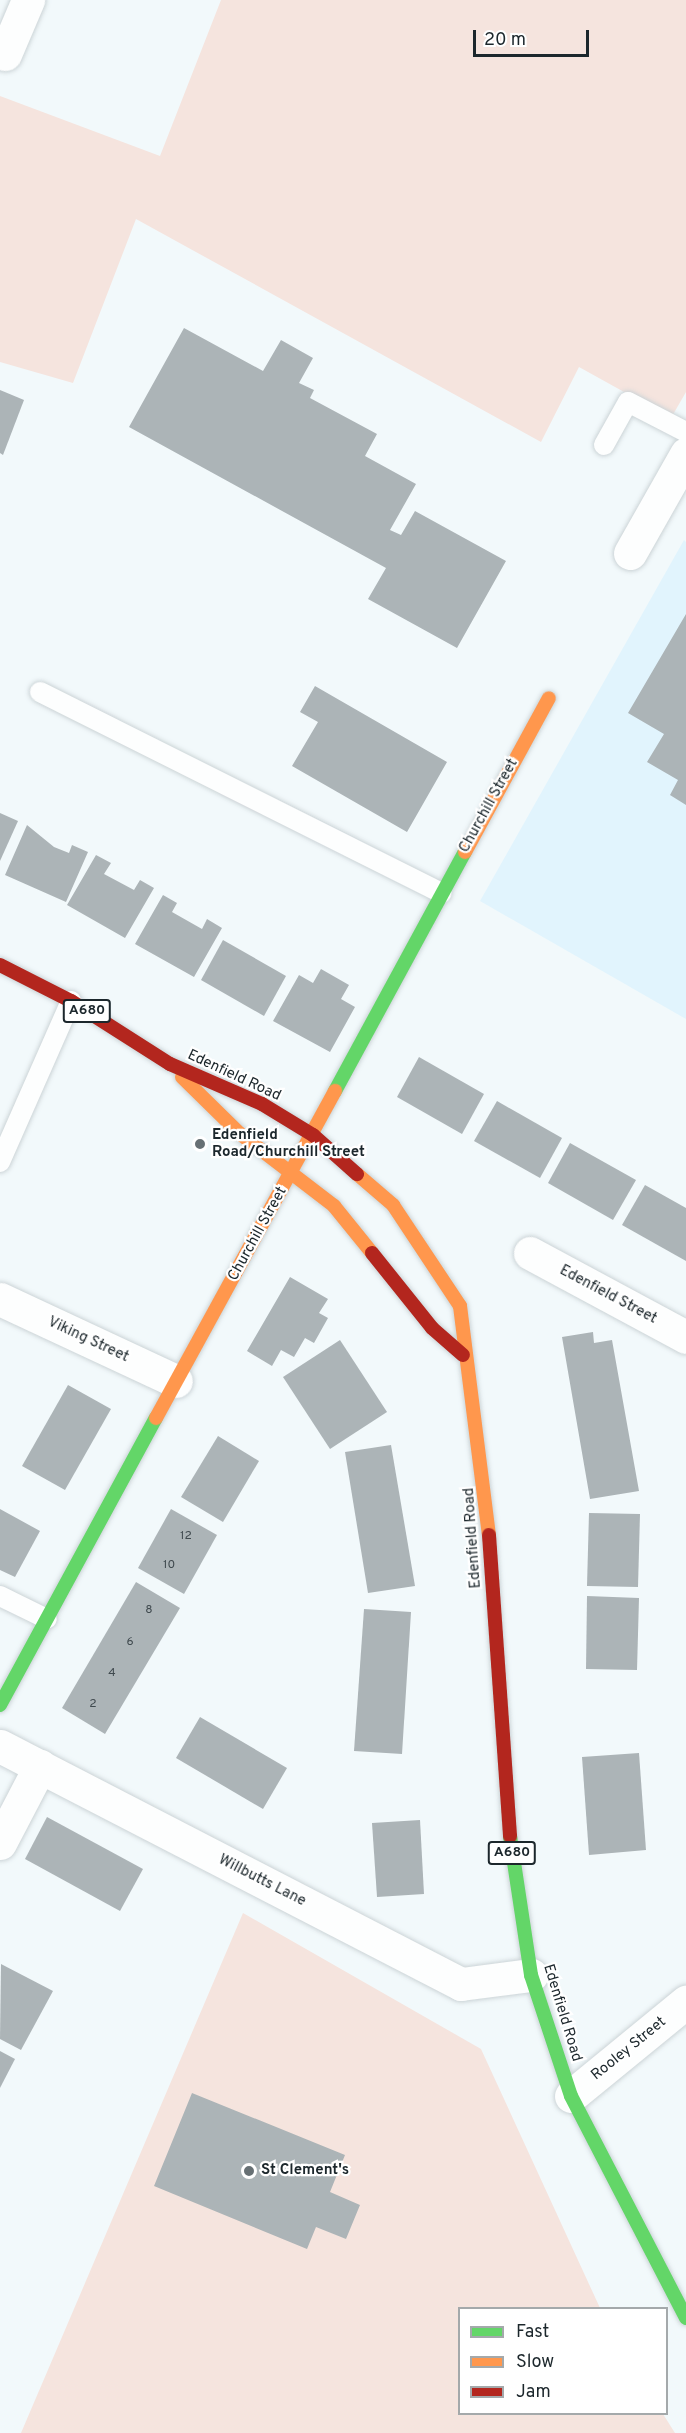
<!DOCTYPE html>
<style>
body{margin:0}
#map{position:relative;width:686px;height:2433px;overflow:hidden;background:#f2f9fb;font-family:Overpass,sans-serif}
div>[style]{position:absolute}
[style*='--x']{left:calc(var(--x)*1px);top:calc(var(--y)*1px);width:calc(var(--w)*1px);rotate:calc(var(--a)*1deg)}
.built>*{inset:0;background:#e1f4fd}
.green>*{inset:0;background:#f5e4de}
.building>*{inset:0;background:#acb4b7}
.roads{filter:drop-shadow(0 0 2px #ccd4d7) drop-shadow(0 0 2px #ccd4d7)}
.lane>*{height:20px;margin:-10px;padding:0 10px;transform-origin:10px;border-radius:10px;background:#fdfefe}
.street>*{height:33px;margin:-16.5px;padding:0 16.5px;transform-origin:16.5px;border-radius:16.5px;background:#fdfefe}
.fast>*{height:14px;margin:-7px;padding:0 7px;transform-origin:7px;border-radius:7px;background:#63d668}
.slow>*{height:14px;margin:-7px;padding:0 7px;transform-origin:7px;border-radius:7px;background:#ff974d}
.jam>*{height:14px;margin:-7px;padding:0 7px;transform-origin:7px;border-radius:7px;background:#b3261e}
.dots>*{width:16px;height:16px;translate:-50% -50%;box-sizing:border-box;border:3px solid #fff;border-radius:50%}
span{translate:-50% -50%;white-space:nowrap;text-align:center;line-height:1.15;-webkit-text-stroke:4.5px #fff;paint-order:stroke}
.number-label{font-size:12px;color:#404a4f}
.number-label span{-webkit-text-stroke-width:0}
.shield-label span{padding:2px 4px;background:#fff;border:2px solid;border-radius:4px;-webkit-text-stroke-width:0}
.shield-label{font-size:14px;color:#1c272c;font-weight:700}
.street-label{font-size:15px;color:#1c272c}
.poi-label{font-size:15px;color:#1c272c;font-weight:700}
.left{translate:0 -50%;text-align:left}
.legend{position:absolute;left:458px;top:2307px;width:210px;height:108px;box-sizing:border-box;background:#fff;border:2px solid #a4a9ab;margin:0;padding:8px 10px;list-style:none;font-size:18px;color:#1c272c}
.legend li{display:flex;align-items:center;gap:12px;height:30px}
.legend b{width:30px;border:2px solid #a4a9ab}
.scale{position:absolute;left:473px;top:30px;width:116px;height:27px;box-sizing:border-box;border:3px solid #1c272c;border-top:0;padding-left:8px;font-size:18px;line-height:21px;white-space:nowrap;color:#1c272c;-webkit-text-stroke:4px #fff;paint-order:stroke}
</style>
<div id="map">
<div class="built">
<div style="clip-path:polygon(684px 540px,686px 542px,686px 1019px,480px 901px)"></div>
</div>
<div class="green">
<div style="clip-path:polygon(221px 0,686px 0,686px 392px,671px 418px,579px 367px,541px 442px,136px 219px,73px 383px,0 362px,0 96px,160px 156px)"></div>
<div style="clip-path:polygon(243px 1913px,481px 2049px,600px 2308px,460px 2308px,460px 2414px,663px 2414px,675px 2433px,21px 2433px)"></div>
</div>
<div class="building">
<div style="clip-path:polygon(184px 328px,263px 371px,281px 340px,313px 358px,299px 383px,314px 390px,310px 398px,377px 434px,365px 456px,416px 484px,390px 530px,401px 535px,415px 511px,506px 561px,457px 648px,368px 599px,386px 568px,129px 427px)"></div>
<div style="clip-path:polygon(0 390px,24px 400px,3px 455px,0 453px)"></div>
<div style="clip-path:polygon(686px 614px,686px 805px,670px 795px,678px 780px,647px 762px,664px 734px,628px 713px)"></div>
<div style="clip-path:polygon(315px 686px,447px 762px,407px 832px,292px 766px,318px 722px,300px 712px)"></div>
<div style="clip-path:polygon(0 813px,18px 821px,0 861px)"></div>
<div style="clip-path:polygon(27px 825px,54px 847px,69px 853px,72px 845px,88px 852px,66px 902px,5px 875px)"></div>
<div style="clip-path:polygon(96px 855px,111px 863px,104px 874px,134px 890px,140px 880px,154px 888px,125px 938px,67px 905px)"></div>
<div style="clip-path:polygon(163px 895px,177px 903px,172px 912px,202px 929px,207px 919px,222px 928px,194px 977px,135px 944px)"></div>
<div style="clip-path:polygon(223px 940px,286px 976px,264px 1016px,201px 980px)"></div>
<div style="clip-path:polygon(321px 969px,349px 985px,341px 999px,355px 1007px,330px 1052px,273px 1021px,299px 975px,313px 983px)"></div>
<div style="clip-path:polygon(419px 1057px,484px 1094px,462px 1134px,397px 1097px)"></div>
<div style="clip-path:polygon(497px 1101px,562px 1138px,540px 1178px,474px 1141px)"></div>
<div style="clip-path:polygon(570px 1143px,636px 1180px,613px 1220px,548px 1183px)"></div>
<div style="clip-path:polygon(645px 1185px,686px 1208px,686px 1261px,622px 1225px)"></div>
<div style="clip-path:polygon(290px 1277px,328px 1299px,319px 1313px,328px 1318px,314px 1343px,305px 1338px,294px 1357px,281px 1350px,272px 1366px,247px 1351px)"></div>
<div style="clip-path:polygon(593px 1332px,594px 1343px,612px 1340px,639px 1491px,590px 1499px,562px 1337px)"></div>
<div style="clip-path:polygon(340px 1340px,387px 1412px,330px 1449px,283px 1377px)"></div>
<div style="clip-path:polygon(68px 1385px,111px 1409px,65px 1490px,22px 1466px)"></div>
<div style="clip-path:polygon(218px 1436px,259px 1461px,223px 1522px,181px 1497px)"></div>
<div style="clip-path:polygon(391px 1445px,415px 1586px,368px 1593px,345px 1452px)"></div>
<div style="clip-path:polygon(0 1509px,40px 1531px,15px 1577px,0 1570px)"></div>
<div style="clip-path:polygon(171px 1509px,217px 1535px,184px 1594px,138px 1568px)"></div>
<div style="clip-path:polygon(589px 1513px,640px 1514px,638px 1587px,587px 1586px)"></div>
<div style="clip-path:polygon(136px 1582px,180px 1608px,105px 1734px,62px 1708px)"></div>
<div style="clip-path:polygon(587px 1596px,639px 1598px,637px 1670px,586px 1669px)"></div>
<div style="clip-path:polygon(364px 1609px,411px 1612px,402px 1754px,354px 1751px)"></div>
<div style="clip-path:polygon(200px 1717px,287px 1768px,263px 1809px,176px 1758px)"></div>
<div style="clip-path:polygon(639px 1753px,646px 1850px,589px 1855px,582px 1757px)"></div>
<div style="clip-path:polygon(47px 1817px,143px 1869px,120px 1911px,25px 1859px)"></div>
<div style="clip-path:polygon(420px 1820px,424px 1894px,377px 1897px,372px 1823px)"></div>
<div style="clip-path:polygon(1px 1964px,53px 1991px,21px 2050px,0 2039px)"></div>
<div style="clip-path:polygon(0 2051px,15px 2059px,0 2088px)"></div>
<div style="clip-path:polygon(192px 2093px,345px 2155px,330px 2192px,360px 2205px,346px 2239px,316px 2227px,307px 2249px,154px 2186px)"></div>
</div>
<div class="roads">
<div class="lane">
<div style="--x:604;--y:445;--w:49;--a:-60.8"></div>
<div style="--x:628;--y:402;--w:65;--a:27.3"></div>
<div style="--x:40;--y:692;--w:449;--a:26.6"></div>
<div style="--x:0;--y:1162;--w:176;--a:-66.2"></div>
<div style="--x:0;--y:1596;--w:52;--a:26.1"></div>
</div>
<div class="street">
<div style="--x:5;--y:54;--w:59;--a:-66.9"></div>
<div style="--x:630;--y:553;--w:114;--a:-60.5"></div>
<div style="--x:530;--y:1253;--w:177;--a:28.3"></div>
<div style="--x:0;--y:1299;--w:194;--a:25"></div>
<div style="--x:0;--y:1746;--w:519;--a:27.31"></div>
<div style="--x:461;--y:1984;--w:71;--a:-7.3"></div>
<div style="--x:0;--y:1843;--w:87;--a:-62.5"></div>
<div style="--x:571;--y:2096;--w:149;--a:-39.3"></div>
</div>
<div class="fast">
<div style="--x:335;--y:1091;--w:272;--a:-61.5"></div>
<div style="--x:0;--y:1705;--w:327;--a:-61.5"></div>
<div style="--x:510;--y:1836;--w:141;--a:81.4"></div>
<div style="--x:531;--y:1975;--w:127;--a:71.7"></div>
<div style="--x:571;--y:2096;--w:250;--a:62.6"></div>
</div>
<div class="slow">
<div style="--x:465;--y:852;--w:175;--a:-61.4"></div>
<div style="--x:182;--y:1077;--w:80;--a:44.5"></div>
<div style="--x:239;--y:1133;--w:120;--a:37.5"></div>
<div style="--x:334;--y:1206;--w:60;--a:51"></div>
<div style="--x:357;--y:1174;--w:48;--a:40.7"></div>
<div style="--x:393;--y:1205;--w:121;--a:56.4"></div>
<div style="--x:460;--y:1306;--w:231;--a:82.8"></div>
<div style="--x:156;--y:1418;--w:373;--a:-61.3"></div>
</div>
<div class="jam">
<div style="--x:0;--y:965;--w:80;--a:26.9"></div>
<div style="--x:71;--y:1001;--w:117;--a:32.5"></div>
<div style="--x:170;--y:1064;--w:100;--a:23.5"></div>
<div style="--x:262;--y:1104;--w:60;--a:31.3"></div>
<div style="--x:313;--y:1135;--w:59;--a:41.6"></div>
<div style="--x:372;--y:1253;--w:96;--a:51.3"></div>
<div style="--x:432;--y:1328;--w:41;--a:41.1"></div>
<div style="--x:489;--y:1535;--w:302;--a:86"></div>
</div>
</div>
<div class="dots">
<div style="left:200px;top:1144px;background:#677074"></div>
<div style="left:249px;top:2171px;background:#677074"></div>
</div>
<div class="number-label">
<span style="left:186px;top:1537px">12</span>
<span style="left:169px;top:1566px">10</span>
<span style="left:149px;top:1611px">8</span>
<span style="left:130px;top:1643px">6</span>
<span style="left:112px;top:1674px">4</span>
<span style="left:93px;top:1705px">2</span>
</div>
<div class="shield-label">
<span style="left:87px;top:1011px">A680</span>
<span style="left:512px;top:1853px">A680</span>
</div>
<div class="street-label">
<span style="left:489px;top:806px;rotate:-61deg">Churchill Street</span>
<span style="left:234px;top:1076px;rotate:25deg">Edenfield Road</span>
<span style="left:258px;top:1234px;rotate:-61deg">Churchill Street</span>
<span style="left:608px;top:1295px;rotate:28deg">Edenfield Street</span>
<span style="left:88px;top:1340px;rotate:25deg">Viking Street</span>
<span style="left:473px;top:1538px;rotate:-94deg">Edenfield Road</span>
<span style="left:262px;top:1881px;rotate:27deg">Willbutts Lane</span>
<span style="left:562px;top:2013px;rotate:73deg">Edenfield Road</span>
<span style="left:629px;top:2049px;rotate:-39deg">Rooley Street</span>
</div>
<div class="poi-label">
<span class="left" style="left:212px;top:1144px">Edenfield<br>Road/Churchill Street</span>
<span class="left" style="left:261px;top:2171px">St Clement's</span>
</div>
<ul class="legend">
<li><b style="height:8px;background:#63d668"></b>Fast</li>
<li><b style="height:8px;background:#ff974d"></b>Slow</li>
<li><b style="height:8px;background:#b3261e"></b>Jam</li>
</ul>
<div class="scale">20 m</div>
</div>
